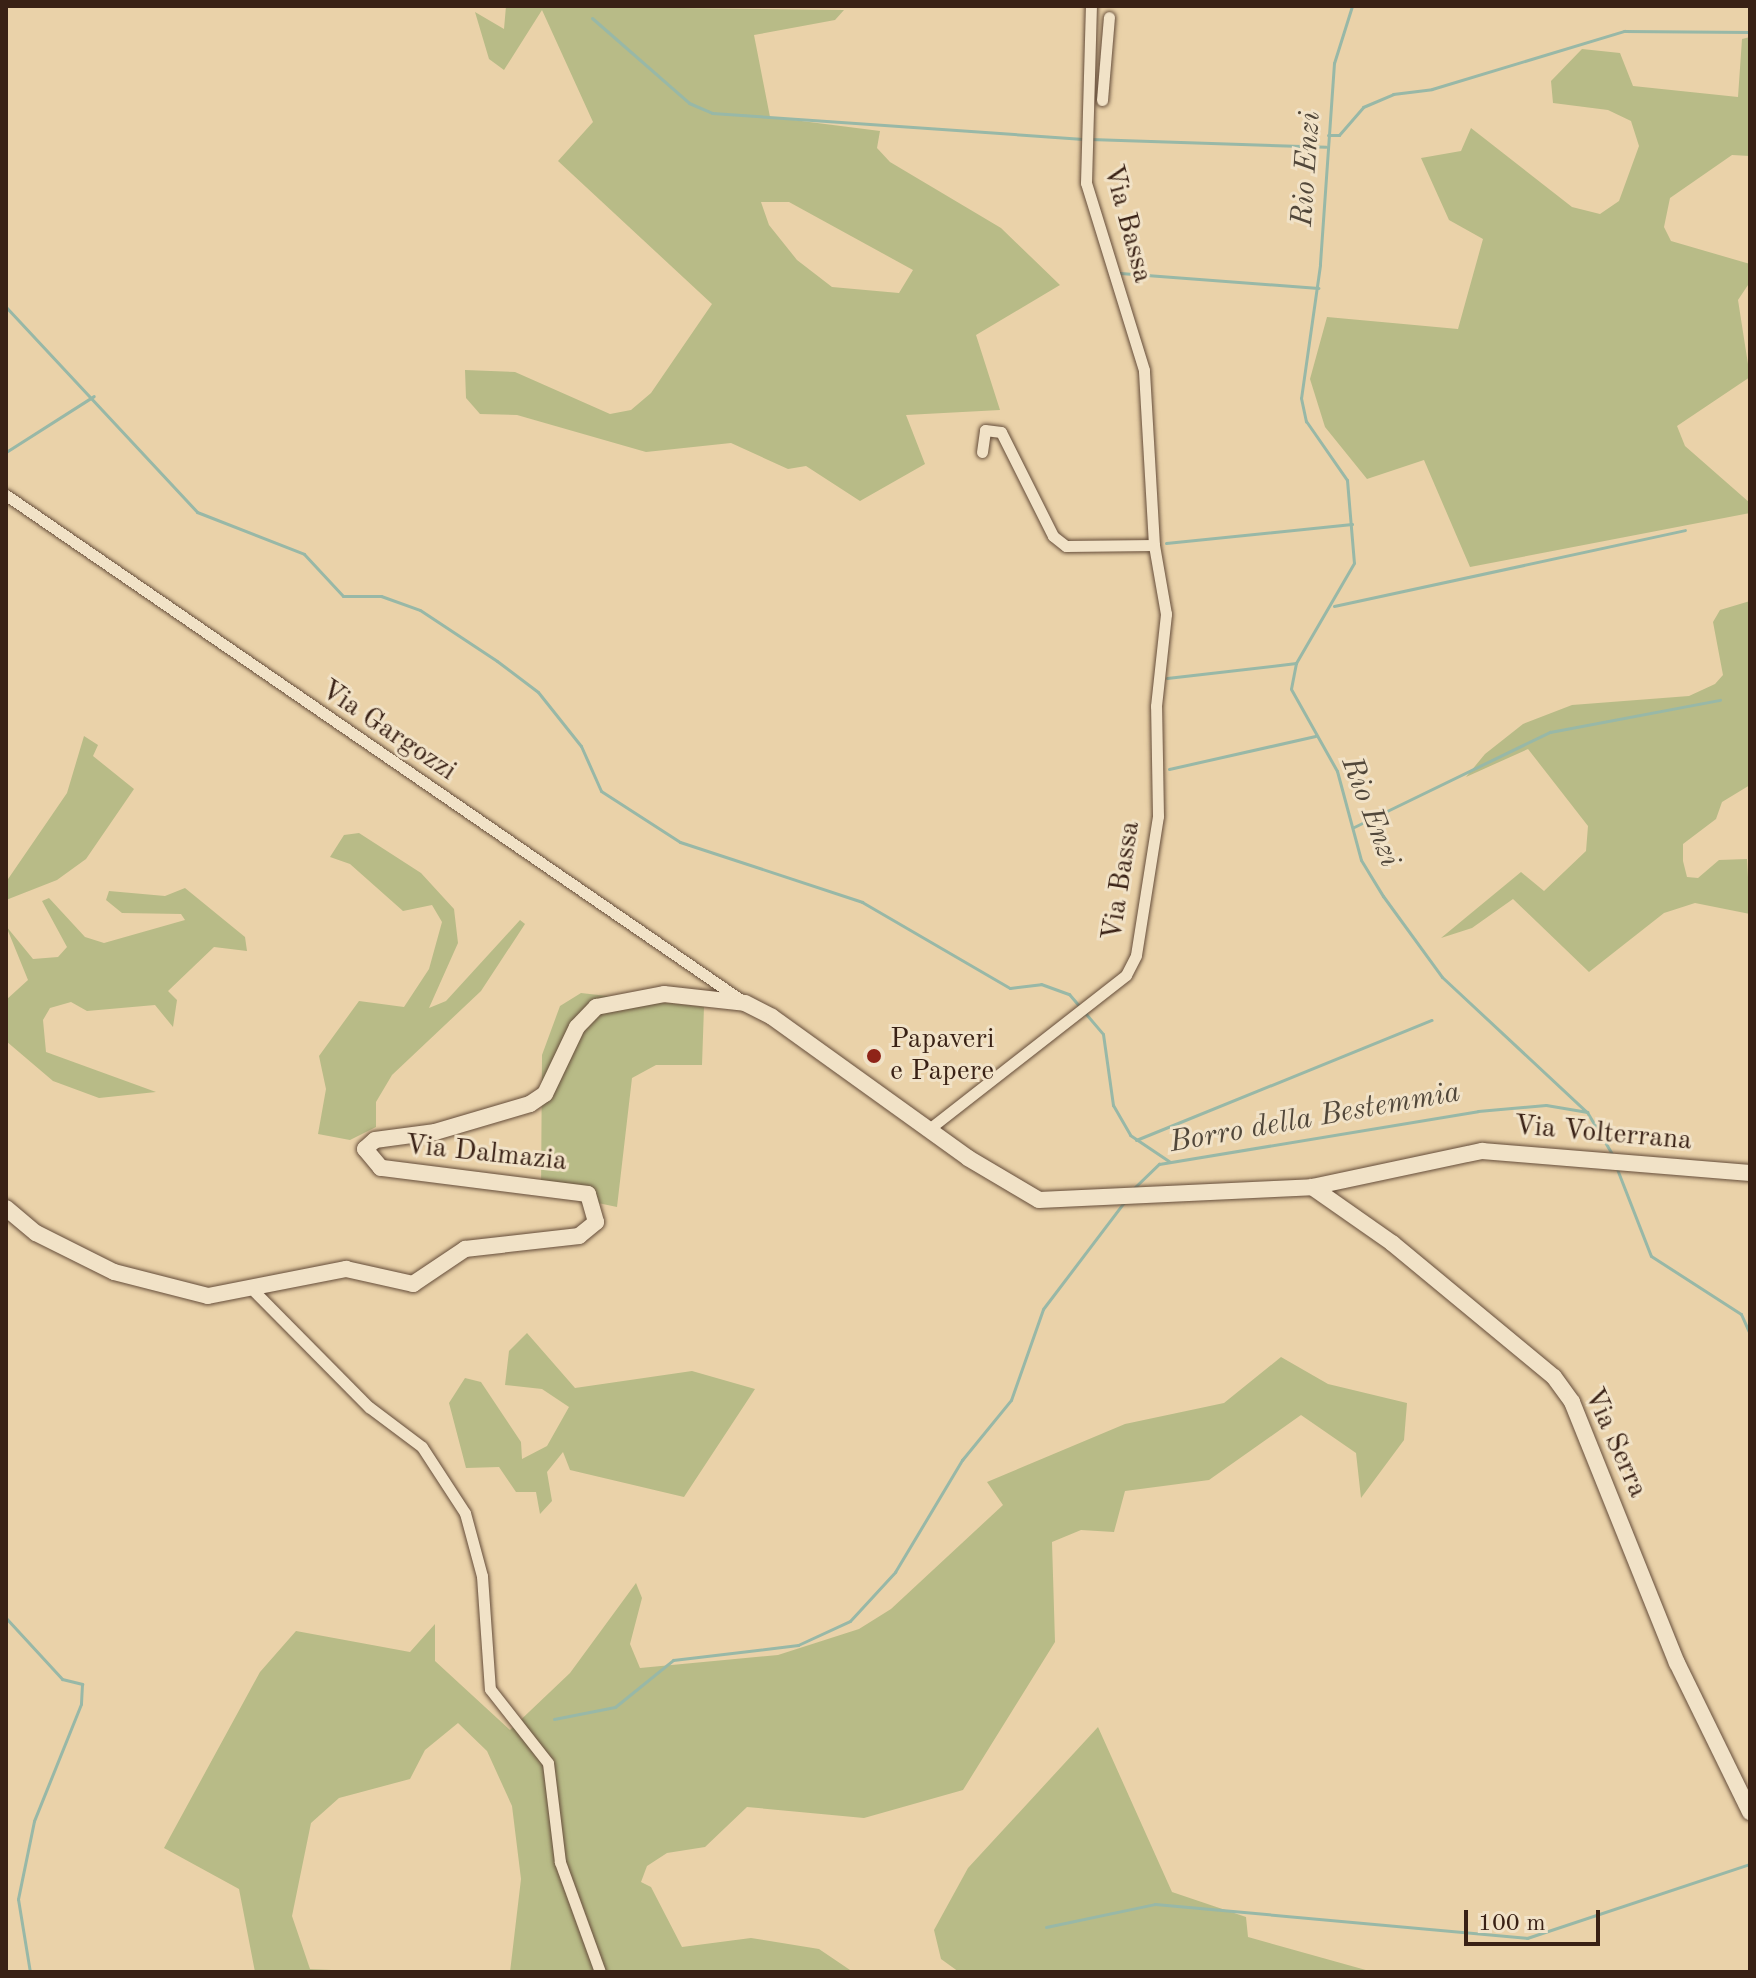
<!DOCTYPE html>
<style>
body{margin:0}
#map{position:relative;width:1756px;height:1978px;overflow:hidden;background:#ead2a9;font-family:"Old Standard TT",serif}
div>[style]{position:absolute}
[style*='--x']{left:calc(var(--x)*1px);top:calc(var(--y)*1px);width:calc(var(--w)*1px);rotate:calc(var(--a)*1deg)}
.green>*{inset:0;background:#b8bb87}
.stream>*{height:3px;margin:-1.5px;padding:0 1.5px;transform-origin:1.5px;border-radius:1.5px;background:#98b8a7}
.roads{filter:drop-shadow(0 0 2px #654d3a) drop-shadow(0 0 2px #654d3a)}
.street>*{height:11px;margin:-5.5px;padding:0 5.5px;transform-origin:5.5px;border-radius:5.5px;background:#f1e2c7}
.secondary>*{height:16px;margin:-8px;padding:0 8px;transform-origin:8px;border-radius:8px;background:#f1e2c7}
.dots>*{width:22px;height:22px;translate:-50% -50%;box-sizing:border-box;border:4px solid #f1e2c7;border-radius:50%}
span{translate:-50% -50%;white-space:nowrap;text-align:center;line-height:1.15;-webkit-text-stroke:6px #f1e2c7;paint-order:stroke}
.street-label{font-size:28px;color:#392115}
.poi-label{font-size:28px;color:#392115}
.left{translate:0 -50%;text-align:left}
.water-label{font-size:30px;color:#51473a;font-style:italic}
.frame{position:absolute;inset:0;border:8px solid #392115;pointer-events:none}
.scale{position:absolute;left:1464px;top:1910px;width:136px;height:36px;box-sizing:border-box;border:4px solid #392115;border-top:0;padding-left:10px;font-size:24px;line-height:28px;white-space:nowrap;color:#392115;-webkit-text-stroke:6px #f1e2c7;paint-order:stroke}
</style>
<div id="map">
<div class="green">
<div style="clip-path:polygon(evenodd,506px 6px,844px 10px,835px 20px,754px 35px,770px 117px,880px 131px,877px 148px,890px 162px,1001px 228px,1060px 285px,976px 335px,1000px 410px,906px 415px,925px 464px,860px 501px,806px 466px,788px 469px,731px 443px,646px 452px,517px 415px,480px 414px,466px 398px,465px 370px,515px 372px,610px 414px,631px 410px,651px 393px,712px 304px,558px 161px,593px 122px,542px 10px,504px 70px,489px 59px,475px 12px,504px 29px,506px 6px,761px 202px,789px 202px,913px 270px,899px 293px,832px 287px,797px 260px,769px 225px,761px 202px)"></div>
<div style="clip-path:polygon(1750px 37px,1750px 156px,1732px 155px,1670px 198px,1664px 227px,1671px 241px,1750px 264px,1750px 282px,1738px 300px,1750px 377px,1677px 426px,1685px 446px,1750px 503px,1750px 513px,1470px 567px,1424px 460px,1367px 479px,1325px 427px,1310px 379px,1327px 317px,1458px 329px,1483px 239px,1449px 220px,1421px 158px,1461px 151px,1471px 128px,1572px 207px,1600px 214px,1619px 201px,1639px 146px,1631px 121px,1608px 110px,1553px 103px,1551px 81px,1582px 49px,1620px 53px,1633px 86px,1738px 97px,1742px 39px)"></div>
<div style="clip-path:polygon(1750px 601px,1750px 785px,1722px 802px,1716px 819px,1683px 844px,1683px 861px,1687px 877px,1698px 878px,1719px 860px,1747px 859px,1750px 914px,1695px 903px,1664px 913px,1589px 972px,1513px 899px,1472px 928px,1441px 938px,1521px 872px,1544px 891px,1586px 851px,1588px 826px,1528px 749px,1466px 777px,1485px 754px,1523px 724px,1572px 705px,1689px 696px,1715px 684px,1723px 675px,1713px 622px,1720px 610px)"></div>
<div style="clip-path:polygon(84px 736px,98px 745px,93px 756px,134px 789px,86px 859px,57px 880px,6px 900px,6px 882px,67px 793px)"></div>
<div style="clip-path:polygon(359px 833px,421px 873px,454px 909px,458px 943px,429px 1008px,446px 1001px,520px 920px,525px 924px,481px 991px,392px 1075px,376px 1102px,376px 1127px,350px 1140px,318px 1134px,326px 1089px,319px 1056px,359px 1001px,404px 1007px,429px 969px,442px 922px,432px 905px,403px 911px,350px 864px,330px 857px,344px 835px)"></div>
<div style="clip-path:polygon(185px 888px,245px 937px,247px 951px,214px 947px,168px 991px,177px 1000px,173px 1027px,155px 1005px,87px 1011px,71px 1002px,50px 1008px,43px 1020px,46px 1052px,156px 1092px,99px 1098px,53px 1081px,6px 1041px,6px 1000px,28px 980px,6px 926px,33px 959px,58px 957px,67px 947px,42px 901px,49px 898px,85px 937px,104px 943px,185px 920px,181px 914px,122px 913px,106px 900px,109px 891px,165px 896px)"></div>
<div style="clip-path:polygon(581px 993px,704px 1007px,702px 1065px,656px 1065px,632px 1078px,617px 1207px,541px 1191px,542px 1055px,560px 1006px)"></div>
<div style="clip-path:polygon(527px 1333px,575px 1388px,692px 1371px,755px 1389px,684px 1497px,570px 1470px,563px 1452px,547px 1472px,552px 1501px,540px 1514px,536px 1492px,516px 1492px,499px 1467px,466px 1468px,449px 1403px,465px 1378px,481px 1382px,521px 1442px,522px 1459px,547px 1446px,569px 1407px,542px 1389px,505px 1385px,509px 1351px)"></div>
<div style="clip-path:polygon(1281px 1357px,1328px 1384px,1407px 1403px,1404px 1440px,1361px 1498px,1356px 1453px,1301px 1415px,1209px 1480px,1125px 1491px,1114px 1532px,1081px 1530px,1052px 1542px,1055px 1642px,963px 1790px,864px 1818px,747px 1807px,705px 1847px,667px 1853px,647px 1866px,641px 1882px,651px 1887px,682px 1947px,751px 1938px,819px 1949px,853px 1972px,510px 1972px,521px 1879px,512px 1806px,487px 1751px,458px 1723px,425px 1750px,410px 1779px,339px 1798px,311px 1823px,292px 1916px,310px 1969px,375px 1972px,255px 1972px,239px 1889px,164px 1848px,260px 1672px,296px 1631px,410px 1652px,435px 1624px,435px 1661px,510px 1730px,570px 1673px,636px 1583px,642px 1598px,630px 1644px,640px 1668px,778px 1655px,859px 1629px,891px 1609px,1003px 1505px,987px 1482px,1125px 1424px,1224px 1403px)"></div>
<div style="clip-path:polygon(1098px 1727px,1172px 1892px,1246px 1917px,1248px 1937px,1373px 1972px,959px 1972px,941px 1959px,934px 1930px,968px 1868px)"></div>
</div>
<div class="stream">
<div style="--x:1352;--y:6;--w:60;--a:107.5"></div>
<div style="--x:1334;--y:63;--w:202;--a:94"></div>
<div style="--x:1320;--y:265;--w:134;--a:98.1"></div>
<div style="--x:1301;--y:398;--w:24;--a:78"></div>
<div style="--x:1306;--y:421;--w:72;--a:55.2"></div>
<div style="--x:1347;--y:480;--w:83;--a:85.2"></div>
<div style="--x:1354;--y:563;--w:116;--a:120.1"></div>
<div style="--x:1296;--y:663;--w:26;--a:101"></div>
<div style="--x:1291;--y:689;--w:94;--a:60.7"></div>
<div style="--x:1337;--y:771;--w:92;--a:74.9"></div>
<div style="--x:1361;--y:860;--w:42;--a:58.6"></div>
<div style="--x:1383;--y:896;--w:100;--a:53.9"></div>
<div style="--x:1442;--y:977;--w:198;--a:43"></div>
<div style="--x:1587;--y:1112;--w:49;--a:59.2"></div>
<div style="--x:592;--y:18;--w:129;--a:41.2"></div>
<div style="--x:689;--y:103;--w:25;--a:23"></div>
<div style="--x:712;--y:113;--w:372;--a:4"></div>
<div style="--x:1328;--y:135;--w:11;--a:0"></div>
<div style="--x:1339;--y:135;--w:37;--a:-49"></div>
<div style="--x:1363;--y:107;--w:33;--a:-23"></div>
<div style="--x:1393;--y:94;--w:39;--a:-7"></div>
<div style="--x:1432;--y:89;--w:201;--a:-16.8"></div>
<div style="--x:1624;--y:31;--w:126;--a:0.5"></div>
<div style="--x:1090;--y:139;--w:236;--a:1.9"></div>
<div style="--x:1120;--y:273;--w:199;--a:4.3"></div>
<div style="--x:6;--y:307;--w:280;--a:47"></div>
<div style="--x:197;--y:512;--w:115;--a:21.4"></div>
<div style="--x:304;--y:554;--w:57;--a:47.1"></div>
<div style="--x:343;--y:596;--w:38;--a:0"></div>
<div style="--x:381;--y:596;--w:41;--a:19.7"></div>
<div style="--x:420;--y:610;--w:92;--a:33.5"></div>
<div style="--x:497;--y:661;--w:51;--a:37.1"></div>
<div style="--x:538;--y:692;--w:69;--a:51.5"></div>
<div style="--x:581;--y:746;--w:49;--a:66"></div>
<div style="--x:601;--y:791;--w:94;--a:32.8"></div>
<div style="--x:680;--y:842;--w:192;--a:18.2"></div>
<div style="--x:862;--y:902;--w:171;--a:30.2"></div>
<div style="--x:1010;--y:988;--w:31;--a:-7"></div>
<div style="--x:1041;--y:984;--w:30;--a:20"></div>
<div style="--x:1069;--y:994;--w:52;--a:49.6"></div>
<div style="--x:1103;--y:1034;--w:72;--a:82"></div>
<div style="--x:1113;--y:1105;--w:34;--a:60"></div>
<div style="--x:1130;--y:1135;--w:48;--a:34"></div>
<div style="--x:6;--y:452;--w:104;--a:-32.5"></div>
<div style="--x:1166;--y:543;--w:187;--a:-5.8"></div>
<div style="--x:1334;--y:606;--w:359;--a:-12.2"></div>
<div style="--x:1167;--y:678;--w:130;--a:-6.6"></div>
<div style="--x:1169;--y:769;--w:150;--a:-12.7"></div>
<div style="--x:1354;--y:827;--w:218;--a:-25.9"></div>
<div style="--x:1550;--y:732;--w:173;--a:-10.7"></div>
<div style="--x:1136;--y:1140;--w:319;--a:-22.1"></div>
<div style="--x:1617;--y:1169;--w:93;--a:68.7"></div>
<div style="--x:1651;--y:1256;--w:107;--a:32.8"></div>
<div style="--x:1741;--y:1314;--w:22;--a:66"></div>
<div style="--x:1134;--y:1188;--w:35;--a:-44"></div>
<div style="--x:1159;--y:1164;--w:323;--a:-9.4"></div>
<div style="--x:1478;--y:1111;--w:68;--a:-5"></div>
<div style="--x:1546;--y:1105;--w:42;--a:9.7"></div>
<div style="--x:6;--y:1618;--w:83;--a:47.4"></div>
<div style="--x:62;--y:1679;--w:21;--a:14"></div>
<div style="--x:82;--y:1684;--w:20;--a:93"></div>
<div style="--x:81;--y:1704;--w:126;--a:111.9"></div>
<div style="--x:34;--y:1821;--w:80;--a:101.6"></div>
<div style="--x:18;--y:1899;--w:74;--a:80.7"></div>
<div style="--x:554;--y:1719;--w:62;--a:-11.1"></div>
<div style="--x:615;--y:1707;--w:75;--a:-39"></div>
<div style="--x:673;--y:1660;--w:126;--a:-6.8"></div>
<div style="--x:798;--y:1645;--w:57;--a:-24.8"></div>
<div style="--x:850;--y:1621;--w:67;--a:-47.4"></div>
<div style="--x:895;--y:1572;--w:131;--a:-59.1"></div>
<div style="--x:962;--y:1460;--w:77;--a:-50.8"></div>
<div style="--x:1011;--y:1400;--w:96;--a:-70.6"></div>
<div style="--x:1043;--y:1309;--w:136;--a:-52.8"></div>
<div style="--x:1046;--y:1927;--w:111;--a:-11.9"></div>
<div style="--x:1155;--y:1904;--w:374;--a:5.2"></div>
<div style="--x:1527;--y:1938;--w:235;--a:-18.4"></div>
</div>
<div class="roads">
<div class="street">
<div style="--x:1102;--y:100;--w:83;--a:-85.2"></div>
<div style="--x:982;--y:452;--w:22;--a:-82"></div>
<div style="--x:985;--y:430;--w:16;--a:7"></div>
<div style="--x:1001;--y:432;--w:116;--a:63.4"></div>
<div style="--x:1053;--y:536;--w:16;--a:38"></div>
<div style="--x:1066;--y:546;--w:88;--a:-0.7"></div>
<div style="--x:6;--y:495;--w:895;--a:34.49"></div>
<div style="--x:929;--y:1129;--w:250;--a:-38"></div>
<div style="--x:1126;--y:975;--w:22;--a:-63"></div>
<div style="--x:1136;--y:955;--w:141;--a:-81"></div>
<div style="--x:1158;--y:816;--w:110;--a:-91"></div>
<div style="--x:1156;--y:706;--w:93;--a:-83.8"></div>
<div style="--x:1166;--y:614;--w:70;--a:-99.9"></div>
<div style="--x:1154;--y:545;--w:175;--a:-93.3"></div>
<div style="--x:1144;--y:370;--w:196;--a:-107.2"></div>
<div style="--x:1086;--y:183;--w:177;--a:-88.4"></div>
<div style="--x:255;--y:1292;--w:162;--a:45.3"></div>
<div style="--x:369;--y:1407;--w:66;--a:37"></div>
<div style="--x:422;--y:1447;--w:79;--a:56.9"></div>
<div style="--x:465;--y:1513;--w:65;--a:74.9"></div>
<div style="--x:482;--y:1576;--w:113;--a:86"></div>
<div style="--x:490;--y:1689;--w:94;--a:51.9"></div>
<div style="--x:548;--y:1763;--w:100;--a:83.1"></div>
<div style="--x:560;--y:1862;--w:117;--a:70"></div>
</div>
<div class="secondary">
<div style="--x:1312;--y:1187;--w:98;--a:35"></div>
<div style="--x:1392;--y:1243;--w:210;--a:39.6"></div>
<div style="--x:1554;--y:1377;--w:31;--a:54"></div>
<div style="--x:1572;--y:1402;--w:281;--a:68.1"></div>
<div style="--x:1677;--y:1663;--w:166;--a:63.9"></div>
<div style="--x:6;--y:1208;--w:39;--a:40"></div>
<div style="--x:36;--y:1233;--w:87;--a:26.6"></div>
<div style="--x:114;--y:1272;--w:97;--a:14.3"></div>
<div style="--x:208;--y:1296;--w:141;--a:-11.1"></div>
<div style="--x:346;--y:1269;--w:69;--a:12.6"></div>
<div style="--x:413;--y:1284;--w:63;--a:-33.9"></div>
<div style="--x:465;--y:1249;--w:115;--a:-6.5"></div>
<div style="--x:579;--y:1236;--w:22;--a:-39"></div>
<div style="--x:596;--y:1222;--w:29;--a:-106"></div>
<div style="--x:588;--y:1194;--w:209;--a:-172.8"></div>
<div style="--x:381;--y:1168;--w:25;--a:-130"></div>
<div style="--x:365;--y:1149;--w:13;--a:-42"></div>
<div style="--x:375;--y:1140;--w:61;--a:-7.6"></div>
<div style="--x:435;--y:1132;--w:99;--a:-16.4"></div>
<div style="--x:530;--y:1104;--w:18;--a:-34"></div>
<div style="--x:545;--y:1094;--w:74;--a:-64.5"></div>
<div style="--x:577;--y:1027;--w:28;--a:-46"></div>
<div style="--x:596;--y:1007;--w:69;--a:-10.8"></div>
<div style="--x:664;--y:994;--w:81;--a:6.3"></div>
<div style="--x:745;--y:1003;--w:30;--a:27"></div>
<div style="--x:772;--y:1017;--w:241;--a:35.7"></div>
<div style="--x:968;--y:1158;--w:82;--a:30.6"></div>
<div style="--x:1039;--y:1200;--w:273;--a:-2.7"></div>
<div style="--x:1312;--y:1187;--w:174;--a:-12"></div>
<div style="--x:1482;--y:1151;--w:269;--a:4.7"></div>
</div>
</div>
<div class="dots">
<div style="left:874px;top:1056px;background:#8f2418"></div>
</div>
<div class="street-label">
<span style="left:1127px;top:224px;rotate:75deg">Via Bassa</span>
<span style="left:388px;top:731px;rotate:34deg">Via Gargozzi</span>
<span style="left:1122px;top:881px;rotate:-81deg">Via Bassa</span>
<span style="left:1603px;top:1134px;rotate:5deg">Via Volterrana</span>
<span style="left:486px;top:1154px;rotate:6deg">Via Dalmazia</span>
<span style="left:1615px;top:1443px;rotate:66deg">Via Serra</span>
</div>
<div class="poi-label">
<span class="left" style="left:890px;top:1056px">Papaveri<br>e Papere</span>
</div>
<div class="water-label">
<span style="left:1307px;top:169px;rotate:-86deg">Rio Enzi</span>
<span style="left:1370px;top:812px;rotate:69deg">Rio Enzi</span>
<span style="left:1315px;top:1118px;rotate:-10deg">Borro della Bestemmia</span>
</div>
<div class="frame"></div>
<div class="scale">100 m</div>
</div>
